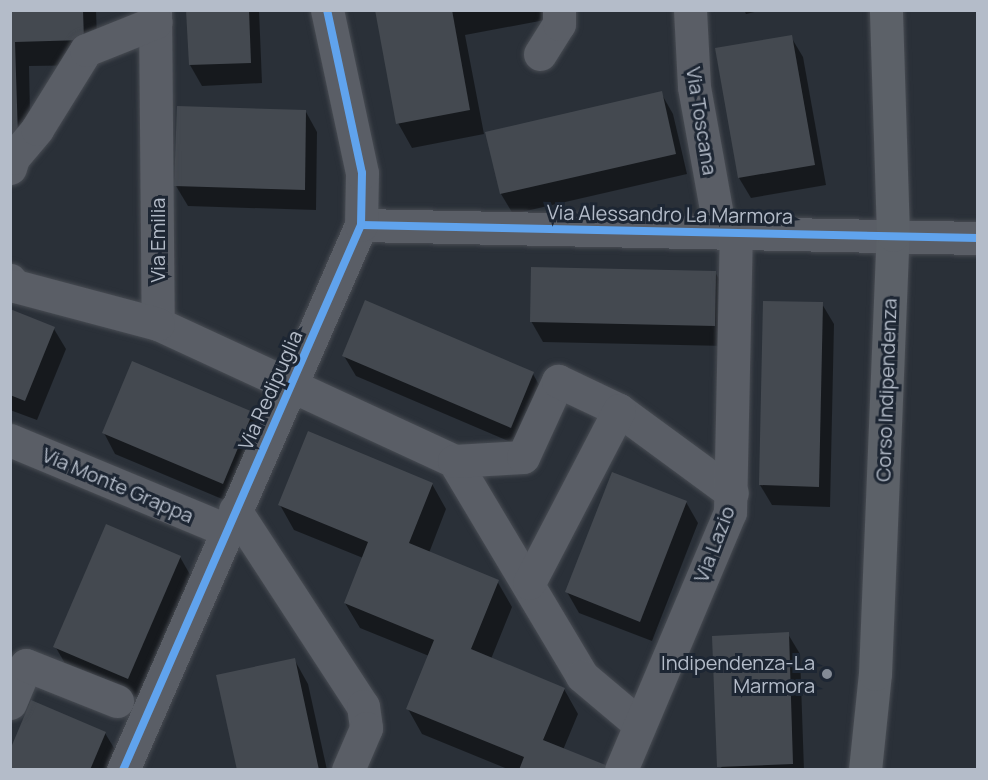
<!DOCTYPE html>
<style>
body{margin:0}
#map{position:relative;width:988px;height:780px;overflow:hidden;background:#2a3038;font-family:Manrope,sans-serif}
div>[style]{position:absolute}
[style*='--x']{left:calc(var(--x)*1px);top:calc(var(--y)*1px);width:calc(var(--w)*1px);rotate:calc(var(--a)*1deg)}
.shadow>*{inset:0;background:#0007}
.building>*{inset:0;background:#444950}
.roads{filter:drop-shadow(0 0 2px #484c53) drop-shadow(0 0 2px #484c53)}
.minor>*{height:33px;margin:-16.5px;padding:0 16.5px;transform-origin:16.5px;border-radius:16.5px;background:#5a5e66}
.major>*{height:33px;margin:-16.5px;padding:0 16.5px;transform-origin:16.5px;border-radius:16.5px;background:#5c6168}
.cycleway>*{height:8px;margin:-4px;padding:0 4px;transform-origin:4px;border-radius:4px;background:#60a3ed}
.dots>*{width:16px;height:16px;translate:-50% -50%;box-sizing:border-box;border:3px solid #1d2633;border-radius:50%}
span{translate:-50% -50%;white-space:nowrap;text-align:center;line-height:1.15;-webkit-text-stroke:6px #1d2633;paint-order:stroke}
.street-label{font-size:20px;color:#b4bcc9}
.poi-label{font-size:20px;color:#b4bcc9}
.right{translate:-100% -50%;text-align:right}
.frame{position:absolute;inset:0;border:12px solid #b4bcc9;pointer-events:none}
</style>
<div id="map">
<div class="shadow">
<div style="clip-path:polygon(10px 10px,96px 10px,98px 65px,29px 66px,31px 161px,10px 162px)"></div>
<div style="clip-path:polygon(187px 10px,259px 10px,262px 83px,202px 86px,190px 65px)"></div>
<div style="clip-path:polygon(377px 10px,543px 10px,545px 20px,465px 35px,484px 134px,412px 148px,398px 123px)"></div>
<div style="clip-path:polygon(744px 10px,763px 10px,746px 14px)"></div>
<div style="clip-path:polygon(791px 37px,803px 57px,826px 185px,751px 198px,739px 178px)"></div>
<div style="clip-path:polygon(661px 93px,673px 114px,687px 174px,513px 214px,501px 194px,487px 133px)"></div>
<div style="clip-path:polygon(306px 112px,317px 132px,316px 210px,188px 206px,176px 186px)"></div>
<div style="clip-path:polygon(715px 272px,727px 293px,726px 346px,543px 342px,531px 321px)"></div>
<div style="clip-path:polygon(822px 304px,834px 324px,830px 507px,772px 505px,760px 485px)"></div>
<div style="clip-path:polygon(10px 311px,54px 329px,66px 349px,37px 420px,10px 410px)"></div>
<div style="clip-path:polygon(344px 356px,533px 374px,544px 394px,522px 447px,356px 376px)"></div>
<div style="clip-path:polygon(252px 413px,264px 434px,234px 504px,115px 454px,104px 433px)"></div>
<div style="clip-path:polygon(432px 484px,446px 509px,429px 553px,497px 581px,512px 607px,491px 659px,564px 689px,578px 714px,563px 750px,608px 770px,510px 770px,422px 734px,408px 709px,429px 656px,360px 628px,345px 603px,363px 558px,294px 530px,280px 505px)"></div>
<div style="clip-path:polygon(686px 502px,698px 523px,652px 641px,579px 613px,567px 592px)"></div>
<div style="clip-path:polygon(180px 557px,192px 578px,140px 699px,67px 667px,55px 646px)"></div>
<div style="clip-path:polygon(788px 634px,800px 654px,804px 770px,720px 770px)"></div>
<div style="clip-path:polygon(294px 659px,308px 684px,327px 770px,238px 770px)"></div>
<div style="clip-path:polygon(105px 733px,117px 753px,110px 770px,10px 770px)"></div>
</div>
<div class="building">
<div style="clip-path:polygon(10px 10px,83px 10px,84px 40px,15px 42px,18px 137px,10px 137px)"></div>
<div style="clip-path:polygon(186px 10px,249px 10px,251px 63px,189px 65px)"></div>
<div style="clip-path:polygon(375px 10px,452px 10px,470px 110px,396px 124px)"></div>
<div style="clip-path:polygon(792px 35px,815px 165px,738px 178px,715px 48px)"></div>
<div style="clip-path:polygon(662px 91px,676px 154px,500px 194px,485px 132px)"></div>
<div style="clip-path:polygon(177px 106px,306px 110px,305px 190px,174px 186px)"></div>
<div style="clip-path:polygon(531px 267px,716px 271px,715px 326px,530px 322px)"></div>
<div style="clip-path:polygon(365px 300px,534px 372px,511px 428px,342px 356px)"></div>
<div style="clip-path:polygon(763px 301px,823px 302px,819px 487px,759px 485px)"></div>
<div style="clip-path:polygon(10px 309px,55px 327px,25px 401px,10px 395px)"></div>
<div style="clip-path:polygon(132px 361px,253px 412px,223px 484px,102px 433px)"></div>
<div style="clip-path:polygon(308px 431px,433px 483px,409px 543px,499px 580px,471px 649px,565px 688px,543px 740px,608px 766px,607px 770px,519px 770px,524px 757px,406px 709px,434px 640px,344px 603px,368px 542px,278px 505px)"></div>
<div style="clip-path:polygon(612px 472px,687px 501px,640px 622px,565px 592px)"></div>
<div style="clip-path:polygon(106px 524px,181px 556px,128px 679px,53px 647px)"></div>
<div style="clip-path:polygon(789px 632px,793px 764px,717px 767px,712px 636px)"></div>
<div style="clip-path:polygon(295px 658px,319px 770px,237px 770px,216px 675px)"></div>
<div style="clip-path:polygon(31px 700px,106px 732px,90px 770px,10px 770px,10px 750px)"></div>
</div>
<div class="roads">
<div class="minor">
<div style="--x:155;--y:10;--w:314;--a:89.5"></div>
<div style="--x:158;--y:324;--w:326;--a:24.8"></div>
<div style="--x:454;--y:461;--w:250;--a:59.2"></div>
<div style="--x:582;--y:676;--w:75;--a:40.1"></div>
<div style="--x:690;--y:10;--w:77;--a:87"></div>
<div style="--x:694;--y:87;--w:146;--a:79.8"></div>
<div style="--x:540;--y:54;--w:36;--a:-58"></div>
<div style="--x:559;--y:24;--w:14;--a:-90"></div>
<div style="--x:10;--y:168;--w:10;--a:-73"></div>
<div style="--x:13;--y:158;--w:38;--a:-50"></div>
<div style="--x:37;--y:129;--w:93;--a:-58.2"></div>
<div style="--x:86;--y:50;--w:75;--a:-21.8"></div>
<div style="--x:361;--y:225;--w:617;--a:1.21"></div>
<div style="--x:10;--y:280;--w:8;--a:50"></div>
<div style="--x:15;--y:286;--w:148;--a:14.9"></div>
<div style="--x:10;--y:440;--w:234;--a:22.6"></div>
<div style="--x:454;--y:461;--w:69;--a:-3.3"></div>
<div style="--x:523;--y:457;--w:84;--a:-65.3"></div>
<div style="--x:558;--y:381;--w:68;--a:25.4"></div>
<div style="--x:619;--y:410;--w:140;--a:36.3"></div>
<div style="--x:235;--y:510;--w:234;--a:56.9"></div>
<div style="--x:363;--y:706;--w:22;--a:82"></div>
<div style="--x:366;--y:728;--w:46;--a:113.2"></div>
<div style="--x:529;--y:583;--w:195;--a:-62.5"></div>
<div style="--x:10;--y:703;--w:41;--a:-67.2"></div>
<div style="--x:26;--y:665;--w:98;--a:21.6"></div>
<div style="--x:123;--y:770;--w:595;--a:-66.41"></div>
<div style="--x:361;--y:225;--w:52;--a:-88.9"></div>
<div style="--x:362;--y:173;--w:167;--a:-102.1"></div>
<div style="--x:621;--y:770;--w:280;--a:-67.1"></div>
<div style="--x:730;--y:512;--w:281;--a:-88.8"></div>
</div>
<div class="major">
<div style="--x:865;--y:770;--w:97;--a:-84.1"></div>
<div style="--x:875;--y:674;--w:439;--a:-87.7"></div>
<div style="--x:893;--y:235;--w:225;--a:-91.8"></div>
</div>
</div>
<div class="cycleway">
<div style="--x:361;--y:225;--w:617;--a:1.21"></div>
<div style="--x:123;--y:770;--w:595;--a:-66.41"></div>
<div style="--x:361;--y:225;--w:52;--a:-88.9"></div>
<div style="--x:362;--y:173;--w:167;--a:-102.1"></div>
</div>
<div class="dots">
<div style="left:827px;top:674px;background:#848b96"></div>
</div>
<div class="street-label">
<span style="left:702px;top:121px;rotate:81deg">Via Toscana</span>
<span style="left:670px;top:214px;rotate:1deg">Via Alessandro La Marmora</span>
<span style="left:157px;top:240px;rotate:-90deg">Via Emilia</span>
<span style="left:270px;top:390px;rotate:-66deg">Via Redipuglia</span>
<span style="left:886px;top:390px;rotate:-88deg">Corso Indipendenza</span>
<span style="left:118px;top:485px;rotate:23deg">Via Monte Grappa</span>
<span style="left:714px;top:544px;rotate:-69deg">Via Lazio</span>
</div>
<div class="poi-label">
<span class="right" style="left:815px;top:674px">Indipendenza-La<br>Marmora</span>
</div>
<div class="frame"></div>
</div>
